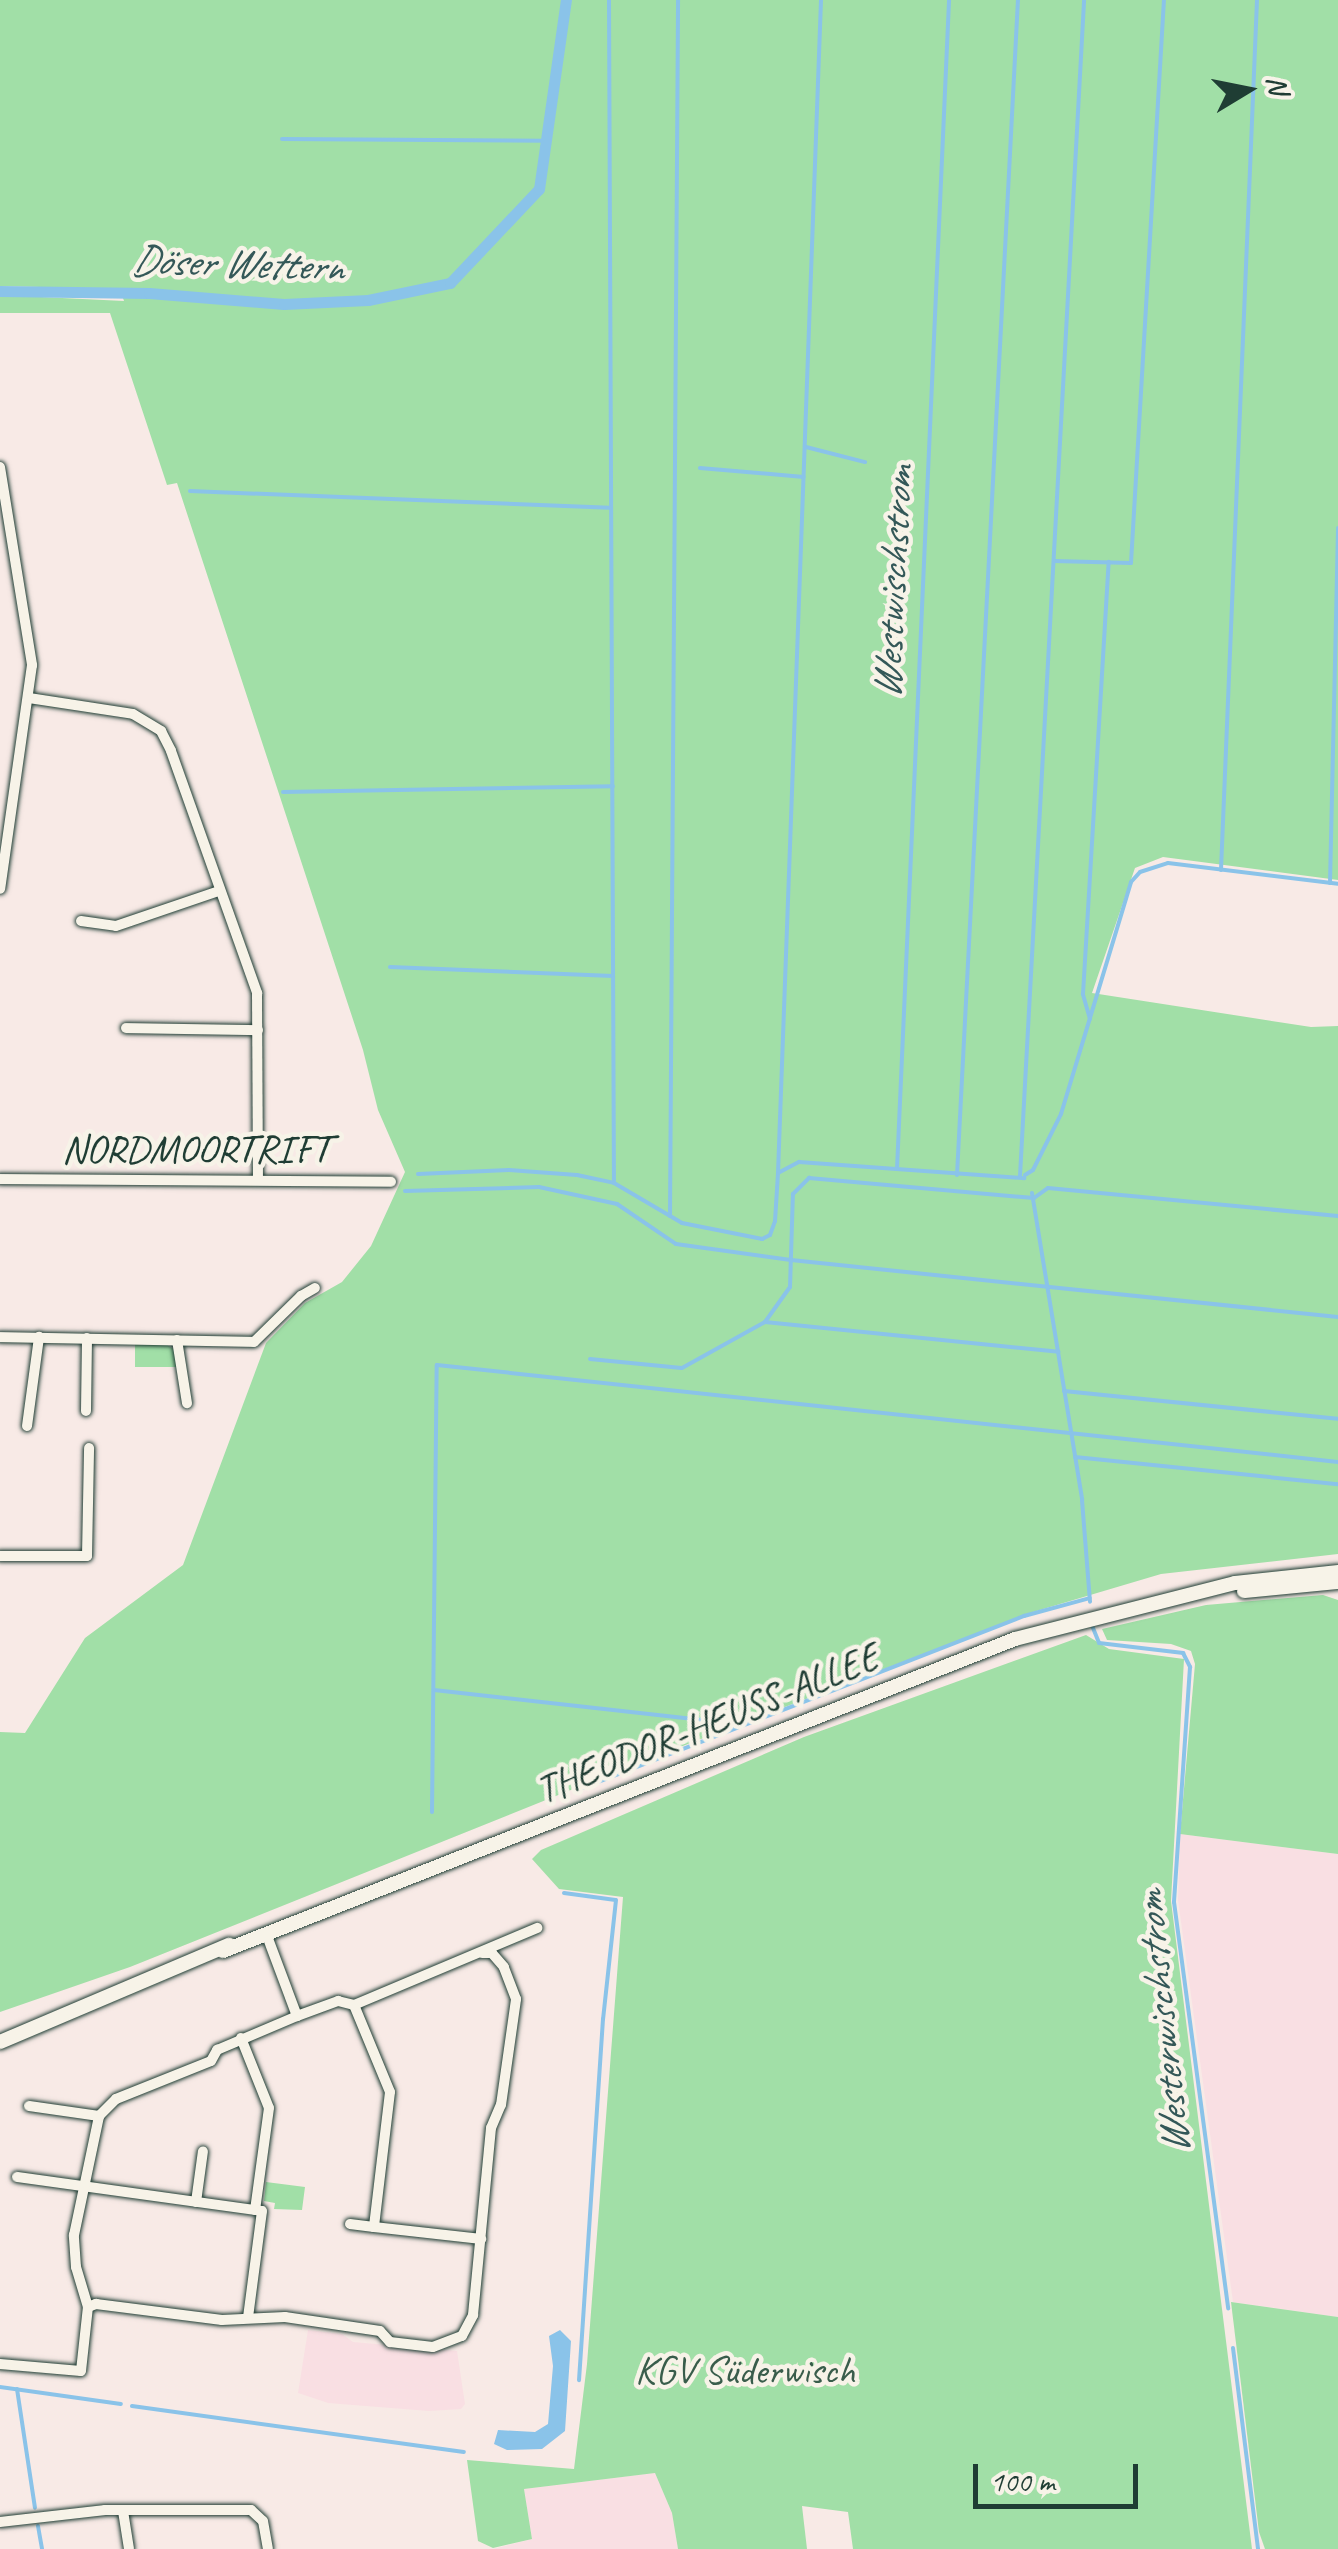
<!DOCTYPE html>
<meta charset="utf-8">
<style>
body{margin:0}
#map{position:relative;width:1338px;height:2549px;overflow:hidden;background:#f8eae6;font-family:Caveat,sans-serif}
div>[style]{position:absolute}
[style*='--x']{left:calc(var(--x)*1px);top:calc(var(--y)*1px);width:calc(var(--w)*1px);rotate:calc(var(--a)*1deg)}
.built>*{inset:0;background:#f9dfe3}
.green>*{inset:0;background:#a1dfa7}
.water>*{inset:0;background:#8ac3e9}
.stream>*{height:4px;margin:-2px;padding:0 2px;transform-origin:2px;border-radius:2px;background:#8ac3e9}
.canal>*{height:11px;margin:-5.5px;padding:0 5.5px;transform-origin:5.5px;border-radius:5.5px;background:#8ac3e9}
.roads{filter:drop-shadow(0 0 2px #1f3d34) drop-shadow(0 0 2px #1f3d34)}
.street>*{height:10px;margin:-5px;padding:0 5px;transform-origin:5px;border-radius:5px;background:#f7f3e8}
.secondary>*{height:14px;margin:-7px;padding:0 7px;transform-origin:7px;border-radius:7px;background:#f7f3e8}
span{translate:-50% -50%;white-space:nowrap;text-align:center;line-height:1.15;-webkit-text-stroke:9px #f7f3e8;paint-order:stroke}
.street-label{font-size:40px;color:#1f3d34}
.park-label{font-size:40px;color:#395d4b}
.water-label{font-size:42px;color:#345858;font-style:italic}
.north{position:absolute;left:1198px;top:40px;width:100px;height:100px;-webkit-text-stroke:8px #f7f3e8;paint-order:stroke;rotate:80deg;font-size:28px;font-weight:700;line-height:40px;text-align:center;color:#1f3d34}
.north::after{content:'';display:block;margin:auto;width:35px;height:45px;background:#1f3d34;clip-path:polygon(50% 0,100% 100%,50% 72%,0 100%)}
.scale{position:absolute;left:973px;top:2464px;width:165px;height:45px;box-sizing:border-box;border:5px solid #1f3d34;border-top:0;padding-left:12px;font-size:30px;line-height:35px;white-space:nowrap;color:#1f3d34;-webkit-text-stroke:8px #f7f3e8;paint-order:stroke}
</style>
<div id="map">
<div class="built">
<div style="clip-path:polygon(1180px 1834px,1338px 1854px,1338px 2317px,1233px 2302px,1178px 1900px)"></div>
<div style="clip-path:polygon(308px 2330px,342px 2334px,353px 2342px,457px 2351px,465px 2404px,461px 2409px,429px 2411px,328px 2403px,298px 2393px)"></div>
<div style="clip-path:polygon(655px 2473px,672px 2513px,678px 2549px,493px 2549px,532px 2539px,524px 2489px)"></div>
</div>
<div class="green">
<div style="clip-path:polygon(0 0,1338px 0,1338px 880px,1163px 857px,1135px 868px,1092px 993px,1311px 1027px,1338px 1026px,1338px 1554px,1161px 1574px,1033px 1612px,633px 1765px,130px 1967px,0 2012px,0 1732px,25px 1733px,85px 1638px,183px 1565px,266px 1343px,305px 1303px,342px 1282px,371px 1246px,405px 1172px,378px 1110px,363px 1050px,177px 483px,167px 485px,110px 313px,0 313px,0 295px,124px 301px,120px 289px,0 286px)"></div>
<div style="clip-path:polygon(135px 1344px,166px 1344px,175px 1350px,179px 1367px,135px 1367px)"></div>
<div style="clip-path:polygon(1323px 1595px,1338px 1600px,1338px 1854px,1180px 1834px,1195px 1664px,1191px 1651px,1171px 1644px,1107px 1640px,1102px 1629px,1206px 1605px)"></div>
<div style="clip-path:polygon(1086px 1635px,1109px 1649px,1184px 1659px,1171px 1901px,1252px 2549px,853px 2549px,848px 2512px,802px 2506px,807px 2549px,678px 2549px,672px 2513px,655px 2473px,524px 2489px,532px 2539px,493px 2548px,478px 2541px,467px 2460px,574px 2469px,587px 2364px,623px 1897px,559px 1889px,532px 1859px,541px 1850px,804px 1737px)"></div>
<div style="clip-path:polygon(266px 2182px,305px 2187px,302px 2210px,274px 2209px,275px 2203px,264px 2201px)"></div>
<div style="clip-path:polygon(1231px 2302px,1338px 2317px,1338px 2549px,1265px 2549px,1259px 2532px)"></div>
</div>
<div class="water">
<div style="clip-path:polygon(560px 2330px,571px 2341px,565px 2431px,542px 2449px,507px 2450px,494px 2444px,498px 2430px,535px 2432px,548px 2424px,553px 2366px,549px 2336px)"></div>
</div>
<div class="stream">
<div style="--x:609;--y:0;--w:1183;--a:89.76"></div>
<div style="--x:282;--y:139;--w:263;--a:0.4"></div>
<div style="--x:806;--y:447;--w:61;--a:14.3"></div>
<div style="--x:700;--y:468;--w:104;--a:4.9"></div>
<div style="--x:190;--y:491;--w:420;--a:2.3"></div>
<div style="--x:1054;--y:561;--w:77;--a:1.5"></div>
<div style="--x:1131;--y:563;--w:564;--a:-86.65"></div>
<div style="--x:283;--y:792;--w:330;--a:-1"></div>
<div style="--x:1221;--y:870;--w:871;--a:-87.63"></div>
<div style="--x:1330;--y:883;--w:355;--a:-88.7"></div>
<div style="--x:390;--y:967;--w:223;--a:2.3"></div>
<div style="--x:1090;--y:1019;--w:26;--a:-106"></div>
<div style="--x:1083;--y:994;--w:433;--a:-86.6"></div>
<div style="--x:897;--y:1169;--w:1170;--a:-87.45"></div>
<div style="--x:778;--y:1173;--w:1174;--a:-87.9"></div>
<div style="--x:418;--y:1174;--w:91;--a:-2.5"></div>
<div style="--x:509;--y:1170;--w:68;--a:4.2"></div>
<div style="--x:577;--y:1175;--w:38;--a:12"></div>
<div style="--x:614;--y:1183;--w:79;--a:30.5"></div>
<div style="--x:682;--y:1223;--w:82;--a:11.3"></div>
<div style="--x:762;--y:1239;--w:9;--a:-27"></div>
<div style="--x:770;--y:1235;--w:15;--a:-70"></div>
<div style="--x:775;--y:1221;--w:48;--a:-86.4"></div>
<div style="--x:778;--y:1173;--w:24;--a:-28"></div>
<div style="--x:799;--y:1162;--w:226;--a:4.1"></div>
<div style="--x:957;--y:1175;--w:1177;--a:-87.03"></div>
<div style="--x:1025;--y:1175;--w:9;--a:-32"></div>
<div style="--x:1033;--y:1170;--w:63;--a:-63.4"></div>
<div style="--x:1061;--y:1114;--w:242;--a:-73.2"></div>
<div style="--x:1131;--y:882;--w:13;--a:-48"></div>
<div style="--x:1140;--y:872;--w:29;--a:-18"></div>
<div style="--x:1168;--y:863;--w:171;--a:7"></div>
<div style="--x:1020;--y:1176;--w:1178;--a:-86.88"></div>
<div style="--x:405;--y:1191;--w:134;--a:-1.7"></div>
<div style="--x:539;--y:1187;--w:80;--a:12.3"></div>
<div style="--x:617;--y:1204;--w:71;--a:34.1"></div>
<div style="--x:676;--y:1244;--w:116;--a:7.9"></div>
<div style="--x:791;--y:1260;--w:550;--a:5.95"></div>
<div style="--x:1032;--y:1193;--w:311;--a:80.7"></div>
<div style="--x:1082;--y:1500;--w:102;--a:85.5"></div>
<div style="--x:670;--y:1216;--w:1216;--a:-89.62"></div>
<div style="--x:765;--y:1322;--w:295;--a:5.8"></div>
<div style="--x:590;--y:1359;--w:92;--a:5.6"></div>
<div style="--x:682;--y:1368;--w:95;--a:-29"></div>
<div style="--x:765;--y:1322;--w:43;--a:-54.5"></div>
<div style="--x:790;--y:1287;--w:93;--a:-88.2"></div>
<div style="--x:793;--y:1194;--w:23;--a:-45"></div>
<div style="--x:809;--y:1178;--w:226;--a:5.1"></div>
<div style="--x:1034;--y:1198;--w:17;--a:-36"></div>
<div style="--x:1048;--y:1188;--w:291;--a:5.5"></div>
<div style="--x:1064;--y:1391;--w:275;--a:5.8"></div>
<div style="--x:1075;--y:1457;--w:264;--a:5.9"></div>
<div style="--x:1093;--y:1628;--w:16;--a:68"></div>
<div style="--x:1099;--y:1643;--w:85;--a:6.8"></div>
<div style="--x:1183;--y:1653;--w:16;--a:63"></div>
<div style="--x:1190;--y:1667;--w:236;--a:93.9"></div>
<div style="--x:1174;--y:1902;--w:410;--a:82.4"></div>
<div style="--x:434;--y:1690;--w:279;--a:6.4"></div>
<div style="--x:711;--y:1721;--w:16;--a:50"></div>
<div style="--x:575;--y:1791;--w:482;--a:-21.3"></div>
<div style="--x:1024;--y:1616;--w:68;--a:-15.3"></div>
<div style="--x:432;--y:1812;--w:447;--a:-89.4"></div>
<div style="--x:437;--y:1365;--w:906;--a:6.14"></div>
<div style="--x:564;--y:1893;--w:52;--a:7.7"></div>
<div style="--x:616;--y:1900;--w:120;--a:96.2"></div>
<div style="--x:603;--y:2019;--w:362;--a:93.8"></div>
<div style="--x:1233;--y:2348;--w:203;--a:82.9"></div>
<div style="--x:0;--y:2387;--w:122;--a:8"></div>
<div style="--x:17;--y:2389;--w:120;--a:81.4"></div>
<div style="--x:132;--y:2406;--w:335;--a:7.9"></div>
<div style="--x:38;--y:2526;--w:23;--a:80"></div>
</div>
<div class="canal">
<div style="--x:0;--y:291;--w:149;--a:0.8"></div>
<div style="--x:149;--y:293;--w:135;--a:4.7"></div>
<div style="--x:284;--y:304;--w:84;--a:-2.7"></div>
<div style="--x:368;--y:300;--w:84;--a:-11.7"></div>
<div style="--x:450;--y:283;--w:129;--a:-46.6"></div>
<div style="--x:539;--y:189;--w:191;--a:-81.9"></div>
</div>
<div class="roads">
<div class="street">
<div style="--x:0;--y:467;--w:201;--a:80.8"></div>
<div style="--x:32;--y:665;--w:226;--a:98.1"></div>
<div style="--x:29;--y:698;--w:105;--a:8.7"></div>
<div style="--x:133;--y:714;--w:33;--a:31"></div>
<div style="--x:161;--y:731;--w:22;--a:63"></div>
<div style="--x:171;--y:751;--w:257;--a:70.4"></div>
<div style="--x:257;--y:993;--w:187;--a:89.7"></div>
<div style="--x:81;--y:921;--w:35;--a:8"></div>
<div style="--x:116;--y:926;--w:109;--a:-18.8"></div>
<div style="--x:126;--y:1028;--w:132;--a:0.9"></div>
<div style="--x:0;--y:1179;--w:391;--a:0.4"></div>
<div style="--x:0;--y:1337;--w:254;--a:1.1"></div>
<div style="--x:254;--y:1342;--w:66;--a:-44.4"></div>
<div style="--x:301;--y:1296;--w:16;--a:-30"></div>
<div style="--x:177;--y:1340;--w:64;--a:81"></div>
<div style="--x:86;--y:1411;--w:73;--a:-89.2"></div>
<div style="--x:27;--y:1426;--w:90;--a:-82.3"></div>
<div style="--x:0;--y:1556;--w:87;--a:0"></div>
<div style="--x:87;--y:1556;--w:108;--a:-88.9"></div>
<div style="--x:354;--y:2005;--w:94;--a:67.5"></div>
<div style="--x:390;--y:2092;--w:136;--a:96.8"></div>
<div style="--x:374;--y:2227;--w:108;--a:6.4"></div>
<div style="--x:297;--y:2016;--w:44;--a:-20.1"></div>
<div style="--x:338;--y:2001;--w:16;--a:14"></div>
<div style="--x:354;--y:2005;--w:199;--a:-22.8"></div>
<div style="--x:241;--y:2038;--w:75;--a:68.2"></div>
<div style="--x:269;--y:2108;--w:103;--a:97.8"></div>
<div style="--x:29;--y:2106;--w:71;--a:8.1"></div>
<div style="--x:17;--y:2177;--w:247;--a:7.9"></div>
<div style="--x:262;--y:2211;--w:107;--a:97.5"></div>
<div style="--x:196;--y:2202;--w:51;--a:-82.2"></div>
<div style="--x:350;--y:2224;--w:24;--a:7"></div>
<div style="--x:88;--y:2307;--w:9;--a:-21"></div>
<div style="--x:96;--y:2304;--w:127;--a:7.2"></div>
<div style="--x:222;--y:2320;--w:63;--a:-2.7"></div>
<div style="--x:285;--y:2317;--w:96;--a:8.4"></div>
<div style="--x:380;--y:2331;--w:15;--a:48"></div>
<div style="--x:390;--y:2342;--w:43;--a:6.6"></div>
<div style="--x:433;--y:2347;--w:31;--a:-21"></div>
<div style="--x:462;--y:2336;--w:24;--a:-62"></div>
<div style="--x:473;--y:2315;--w:188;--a:-84.5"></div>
<div style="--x:491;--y:2128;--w:25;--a:-67"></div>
<div style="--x:501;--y:2105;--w:107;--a:-81.9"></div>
<div style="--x:516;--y:1999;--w:34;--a:-111"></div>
<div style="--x:504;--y:1967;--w:18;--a:-131"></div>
<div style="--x:492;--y:1953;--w:10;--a:180"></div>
<div style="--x:0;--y:2364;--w:81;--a:4.9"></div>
<div style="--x:81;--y:2371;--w:64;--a:-83.8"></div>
<div style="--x:88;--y:2307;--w:42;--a:-106.7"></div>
<div style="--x:76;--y:2267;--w:32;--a:-94"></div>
<div style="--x:74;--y:2235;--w:122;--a:-78.1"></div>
<div style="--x:99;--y:2116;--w:24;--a:-45"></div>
<div style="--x:116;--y:2099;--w:102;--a:-21.8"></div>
<div style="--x:211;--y:2061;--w:13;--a:-61"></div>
<div style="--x:217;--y:2050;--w:87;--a:-23"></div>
<div style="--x:297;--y:2016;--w:89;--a:-110.5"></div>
<div style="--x:123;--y:2511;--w:38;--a:81"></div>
<div style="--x:0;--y:2522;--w:106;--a:-6.5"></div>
<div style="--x:105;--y:2510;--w:146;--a:0"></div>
<div style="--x:251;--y:2510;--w:16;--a:43"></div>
<div style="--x:263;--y:2521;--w:28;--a:80"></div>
</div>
<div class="secondary">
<div style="--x:1244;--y:1591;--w:94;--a:-5.5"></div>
<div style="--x:223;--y:1951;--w:851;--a:-21.5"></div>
<div style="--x:1015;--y:1639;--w:227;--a:-14.3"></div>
<div style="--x:1235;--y:1583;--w:104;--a:-6.1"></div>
<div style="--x:0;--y:2042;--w:249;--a:-23"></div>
</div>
</div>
<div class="street-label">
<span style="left:196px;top:1149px">NORDMOORTRIFT</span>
<span style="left:707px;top:1723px;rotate:-22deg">THEODOR-HEUSS-ALLEE</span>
</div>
<div class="park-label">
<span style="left:745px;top:2370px">KGV Süderwisch</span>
</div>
<div class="water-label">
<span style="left:237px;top:264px;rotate:2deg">Döser Wettern</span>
<span style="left:893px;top:583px;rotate:-87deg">Westwischstrom</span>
<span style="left:1163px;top:2023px;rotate:-96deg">Westerwischstrom</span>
</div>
<div class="north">N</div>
<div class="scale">100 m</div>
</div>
